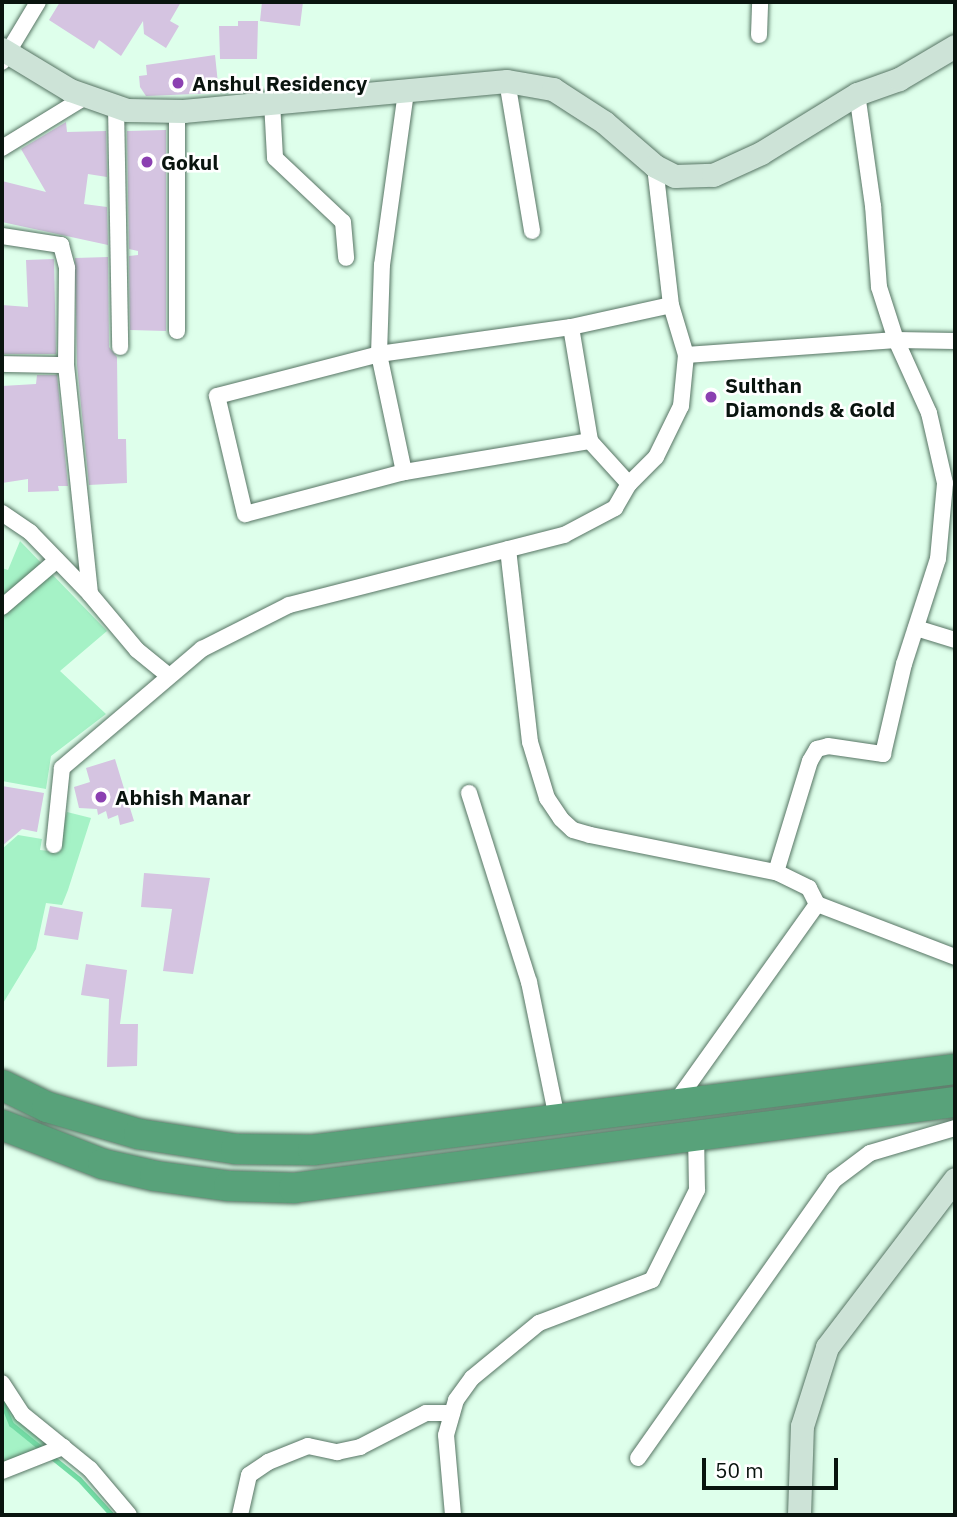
<!DOCTYPE html>
<style>
body{margin:0}
#map{position:relative;width:957px;height:1517px;overflow:hidden;background:#deffeb;font-family:"IBM Plex Sans",sans-serif}
div>[style]{position:absolute}
[style*='--x']{left:calc(var(--x)*1px);top:calc(var(--y)*1px);width:calc(var(--w)*1px);rotate:calc(var(--a)*1deg)}
.green>*{inset:0;background:#a5f2c6}
.stream>*{height:5px;margin:-2.5px;padding:0 2.5px;transform-origin:2.5px;border-radius:2.5px;background:#73dca5}
.building>*{inset:0;background:#d5c4e1}
.roads{filter:drop-shadow(0 0 2px #577564) drop-shadow(0 0 2px #577564)}
.street>*{height:16px;margin:-8px;padding:0 8px;transform-origin:8px;border-radius:8px;background:#fff}
.secondary>*{height:23px;margin:-11.5px;padding:0 11.5px;transform-origin:11.5px;border-radius:11.5px;background:#cde3d7}
.highway>*{height:30px;margin:-15px;padding:0 15px;transform-origin:15px;border-radius:15px;background:#58a27a}
.dots>*{width:19px;height:19px;translate:-50% -50%;box-sizing:border-box;border:4px solid #fff;border-radius:50%}
span{translate:-50% -50%;white-space:nowrap;text-align:center;line-height:1.15;-webkit-text-stroke:5px #fff;paint-order:stroke}
.poi-label{font-size:21px;color:#09140e;font-weight:700}
.left{translate:0 -50%;text-align:left}
.frame{position:absolute;inset:0;border:4px solid #09140e;pointer-events:none}
.scale{position:absolute;left:702px;top:1458px;width:136px;height:32px;box-sizing:border-box;border:4px solid #09140e;border-top:0;padding-left:9px;font-size:21px;line-height:24px;white-space:nowrap;color:#09140e;-webkit-text-stroke:5px #fff;paint-order:stroke}
</style>
<div id="map">
<div class="green">
<div style="clip-path:polygon(20px 541px,107px 631px,60px 671px,106px 714px,51px 756px,46px 789px,2px 781px,2px 568px,8px 570px)"></div>
<div style="clip-path:polygon(67px 812px,91px 818px,68px 890px,62px 905px,46px 903px,36px 949px,2px 1005px,2px 849px,18px 835px,42px 839px,40px 850px,57px 852px)"></div>
<div style="clip-path:polygon(2px 1390px,52px 1447px,2px 1466px)"></div>
</div>
<div class="stream">
<div style="--x:2;--y:1402;--w:24;--a:68"></div>
<div style="--x:11;--y:1424;--w:87;--a:39"></div>
<div style="--x:79;--y:1479;--w:49;--a:47.5"></div>
</div>
<div class="building">
<div style="clip-path:polygon(60px 2px,181px 2px,170px 21px,179px 26px,166px 48px,144px 34px,143px 21px,121px 56px,99px 40px,94px 49px,49px 20px)"></div>
<div style="clip-path:polygon(262px 2px,303px 2px,300px 26px,260px 21px)"></div>
<div style="clip-path:polygon(238px 21px,258px 21px,257px 59px,220px 59px,219px 26px,238px 26px)"></div>
<div style="clip-path:polygon(215px 55px,219px 93px,146px 96px,140px 87px,139px 76px,147px 75px,146px 65px)"></div>
<div style="clip-path:polygon(66px 122px,67px 132px,106px 131px,107px 177px,88px 174px,84px 204px,107px 207px,108px 245px,2px 222px,2px 181px,46px 192px,21px 149px)"></div>
<div style="clip-path:polygon(166px 130px,166px 331px,130px 330px,129px 256px,138px 255px,138px 251px,129px 249px,127px 131px)"></div>
<div style="clip-path:polygon(108px 257px,109px 347px,117px 357px,118px 439px,126px 439px,127px 483px,89px 485px,77px 365px,75px 258px)"></div>
<div style="clip-path:polygon(54px 259px,56px 354px,2px 354px,2px 305px,28px 307px,26px 260px)"></div>
<div style="clip-path:polygon(37px 375px,57px 375px,68px 486px,58px 486px,59px 491px,28px 492px,28px 479px,2px 483px,2px 386px,36px 384px)"></div>
<div style="clip-path:polygon(115px 759px,134px 821px,120px 825px,118px 815px,108px 819px,106px 811px,98px 815px,97px 809px,79px 808px,74px 787px,90px 782px,86px 768px)"></div>
<div style="clip-path:polygon(2px 786px,44px 793px,37px 832px,22px 829px,2px 846px)"></div>
<div style="clip-path:polygon(144px 873px,210px 878px,193px 974px,163px 971px,172px 909px,141px 907px)"></div>
<div style="clip-path:polygon(50px 906px,83px 912px,78px 940px,44px 935px)"></div>
<div style="clip-path:polygon(86px 964px,127px 970px,120px 1024px,138px 1024px,137px 1066px,107px 1067px,109px 999px,81px 995px)"></div>
</div>
<div class="roads">
<div class="street">
<div style="--x:759;--y:35;--w:33;--a:-88"></div>
<div style="--x:2;--y:62;--w:70;--a:-59"></div>
<div style="--x:507;--y:81;--w:152;--a:80.5"></div>
<div style="--x:272;--y:102;--w:56;--a:86.9"></div>
<div style="--x:275;--y:158;--w:93;--a:43.3"></div>
<div style="--x:343;--y:222;--w:36;--a:85"></div>
<div style="--x:116;--y:106;--w:241;--a:89"></div>
<div style="--x:177;--y:111;--w:220;--a:90"></div>
<div style="--x:2;--y:148;--w:100;--a:-31.5"></div>
<div style="--x:2;--y:236;--w:60;--a:8.7"></div>
<div style="--x:61;--y:245;--w:24;--a:75"></div>
<div style="--x:67;--y:268;--w:97;--a:90.6"></div>
<div style="--x:66;--y:365;--w:230;--a:84"></div>
<div style="--x:90;--y:594;--w:73;--a:50"></div>
<div style="--x:137;--y:650;--w:40;--a:39"></div>
<div style="--x:571;--y:327;--w:116;--a:80.5"></div>
<div style="--x:686;--y:355;--w:211;--a:-4.1"></div>
<div style="--x:896;--y:340;--w:59;--a:1"></div>
<div style="--x:2;--y:364;--w:64;--a:0.9"></div>
<div style="--x:404;--y:472;--w:121;--a:-102"></div>
<div style="--x:379;--y:354;--w:89;--a:-88.1"></div>
<div style="--x:382;--y:265;--w:174;--a:-82.1"></div>
<div style="--x:629;--y:484;--w:58;--a:-132.2"></div>
<div style="--x:590;--y:441;--w:189;--a:170.5"></div>
<div style="--x:404;--y:472;--w:164;--a:165.2"></div>
<div style="--x:245;--y:514;--w:121;--a:-103.3"></div>
<div style="--x:217;--y:396;--w:167;--a:-14.5"></div>
<div style="--x:379;--y:354;--w:194;--a:-8"></div>
<div style="--x:571;--y:327;--w:102;--a:-12.4"></div>
<div style="--x:2;--y:513;--w:34;--a:34"></div>
<div style="--x:30;--y:532;--w:86;--a:45.9"></div>
<div style="--x:508;--y:549;--w:194;--a:83.5"></div>
<div style="--x:530;--y:742;--w:59;--a:73.1"></div>
<div style="--x:547;--y:798;--w:25;--a:56"></div>
<div style="--x:561;--y:819;--w:16;--a:43"></div>
<div style="--x:573;--y:830;--w:18;--a:16"></div>
<div style="--x:590;--y:835;--w:190;--a:11.3"></div>
<div style="--x:2;--y:607;--w:72;--a:-40.5"></div>
<div style="--x:916;--y:628;--w:41;--a:17.1"></div>
<div style="--x:469;--y:793;--w:198;--a:72.4"></div>
<div style="--x:529;--y:982;--w:140;--a:78.4"></div>
<div style="--x:54;--y:845;--w:77;--a:-84.1"></div>
<div style="--x:62;--y:768;--w:184;--a:-40.4"></div>
<div style="--x:202;--y:649;--w:97;--a:-26.8"></div>
<div style="--x:289;--y:605;--w:284;--a:-14.3"></div>
<div style="--x:564;--y:535;--w:58;--a:-27.9"></div>
<div style="--x:615;--y:508;--w:28;--a:-60"></div>
<div style="--x:629;--y:484;--w:38;--a:-45"></div>
<div style="--x:656;--y:457;--w:57;--a:-63.9"></div>
<div style="--x:681;--y:406;--w:51;--a:-84.4"></div>
<div style="--x:686;--y:355;--w:52;--a:-106.7"></div>
<div style="--x:671;--y:305;--w:140;--a:-96.6"></div>
<div style="--x:817;--y:904;--w:148;--a:21"></div>
<div style="--x:676;--y:1102;--w:243;--a:-54.5"></div>
<div style="--x:817;--y:904;--w:18;--a:-117"></div>
<div style="--x:809;--y:888;--w:37;--a:-154"></div>
<div style="--x:776;--y:872;--w:116;--a:-73"></div>
<div style="--x:810;--y:761;--w:14;--a:-60"></div>
<div style="--x:817;--y:749;--w:11;--a:-15"></div>
<div style="--x:828;--y:746;--w:56;--a:8.3"></div>
<div style="--x:883;--y:754;--w:92;--a:-76.9"></div>
<div style="--x:904;--y:664;--w:110;--a:-72.1"></div>
<div style="--x:938;--y:559;--w:76;--a:-84.7"></div>
<div style="--x:945;--y:483;--w:72;--a:-102.9"></div>
<div style="--x:929;--y:413;--w:80;--a:-114.3"></div>
<div style="--x:896;--y:340;--w:56;--a:-107.8"></div>
<div style="--x:879;--y:287;--w:81;--a:-94.2"></div>
<div style="--x:873;--y:206;--w:113;--a:-98.1"></div>
<div style="--x:2;--y:1383;--w:37;--a:57"></div>
<div style="--x:22;--y:1414;--w:87;--a:39"></div>
<div style="--x:90;--y:1469;--w:60;--a:49.7"></div>
<div style="--x:638;--y:1458;--w:340;--a:-54.8"></div>
<div style="--x:834;--y:1180;--w:45;--a:-36.9"></div>
<div style="--x:870;--y:1153;--w:89;--a:-16.4"></div>
<div style="--x:2;--y:1471;--w:66;--a:-21.5"></div>
<div style="--x:240;--y:1515;--w:41;--a:-77.3"></div>
<div style="--x:249;--y:1475;--w:23;--a:-34"></div>
<div style="--x:268;--y:1462;--w:43;--a:-21.8"></div>
<div style="--x:308;--y:1446;--w:30;--a:12"></div>
<div style="--x:337;--y:1452;--w:24;--a:-12"></div>
<div style="--x:360;--y:1447;--w:74;--a:-27.3"></div>
<div style="--x:426;--y:1413;--w:26;--a:0"></div>
<div style="--x:453;--y:1515;--w:80;--a:-95"></div>
<div style="--x:446;--y:1435;--w:36;--a:-74"></div>
<div style="--x:456;--y:1400;--w:27;--a:-54"></div>
<div style="--x:472;--y:1378;--w:87;--a:-39.4"></div>
<div style="--x:539;--y:1323;--w:121;--a:-20.8"></div>
<div style="--x:652;--y:1280;--w:101;--a:-63.4"></div>
<div style="--x:697;--y:1190;--w:57;--a:-91"></div>
</div>
<div class="secondary">
<div style="--x:2;--y:49;--w:79;--a:31.1"></div>
<div style="--x:70;--y:90;--w:60;--a:19.3"></div>
<div style="--x:127;--y:110;--w:56;--a:1"></div>
<div style="--x:183;--y:111;--w:325;--a:-5.3"></div>
<div style="--x:507;--y:81;--w:47;--a:9.9"></div>
<div style="--x:553;--y:89;--w:61;--a:32.9"></div>
<div style="--x:604;--y:122;--w:67;--a:40.8"></div>
<div style="--x:655;--y:166;--w:22;--a:27"></div>
<div style="--x:675;--y:176;--w:38;--a:-2"></div>
<div style="--x:713;--y:175;--w:53;--a:-24.6"></div>
<div style="--x:761;--y:153;--w:113;--a:-31.6"></div>
<div style="--x:857;--y:94;--w:45;--a:-19.7"></div>
<div style="--x:899;--y:79;--w:65;--a:-30.5"></div>
<div style="--x:799;--y:1515;--w:89;--a:-88.1"></div>
<div style="--x:802;--y:1426;--w:83;--a:-72.4"></div>
<div style="--x:827;--y:1347;--w:211;--a:-52.7"></div>
</div>
<div class="highway">
<div style="--x:2;--y:1085;--w:50;--a:26.1"></div>
<div style="--x:47;--y:1107;--w:96;--a:16.4"></div>
<div style="--x:139;--y:1134;--w:98;--a:8.8"></div>
<div style="--x:236;--y:1149;--w:77;--a:0.7"></div>
<div style="--x:313;--y:1150;--w:647;--a:-7.19"></div>
<div style="--x:2;--y:1125;--w:108;--a:21.1"></div>
<div style="--x:103;--y:1164;--w:53;--a:13"></div>
<div style="--x:155;--y:1176;--w:75;--a:7.7"></div>
<div style="--x:229;--y:1186;--w:65;--a:1.8"></div>
<div style="--x:294;--y:1188;--w:667;--a:-7.41"></div>
</div>
</div>
<div class="dots">
<div style="left:178px;top:83px;background:#8b40b1"></div>
<div style="left:147px;top:162px;background:#8b40b1"></div>
<div style="left:711px;top:397px;background:#8b40b1"></div>
<div style="left:101px;top:797px;background:#8b40b1"></div>
</div>
<div class="poi-label">
<span class="left" style="left:192px;top:83px">Anshul Residency</span>
<span class="left" style="left:161px;top:162px">Gokul</span>
<span class="left" style="left:725px;top:397px">Sulthan<br>Diamonds &amp; Gold</span>
<span class="left" style="left:115px;top:797px">Abhish Manar</span>
</div>
<div class="frame"></div>
<div class="scale">50 m</div>
</div>
